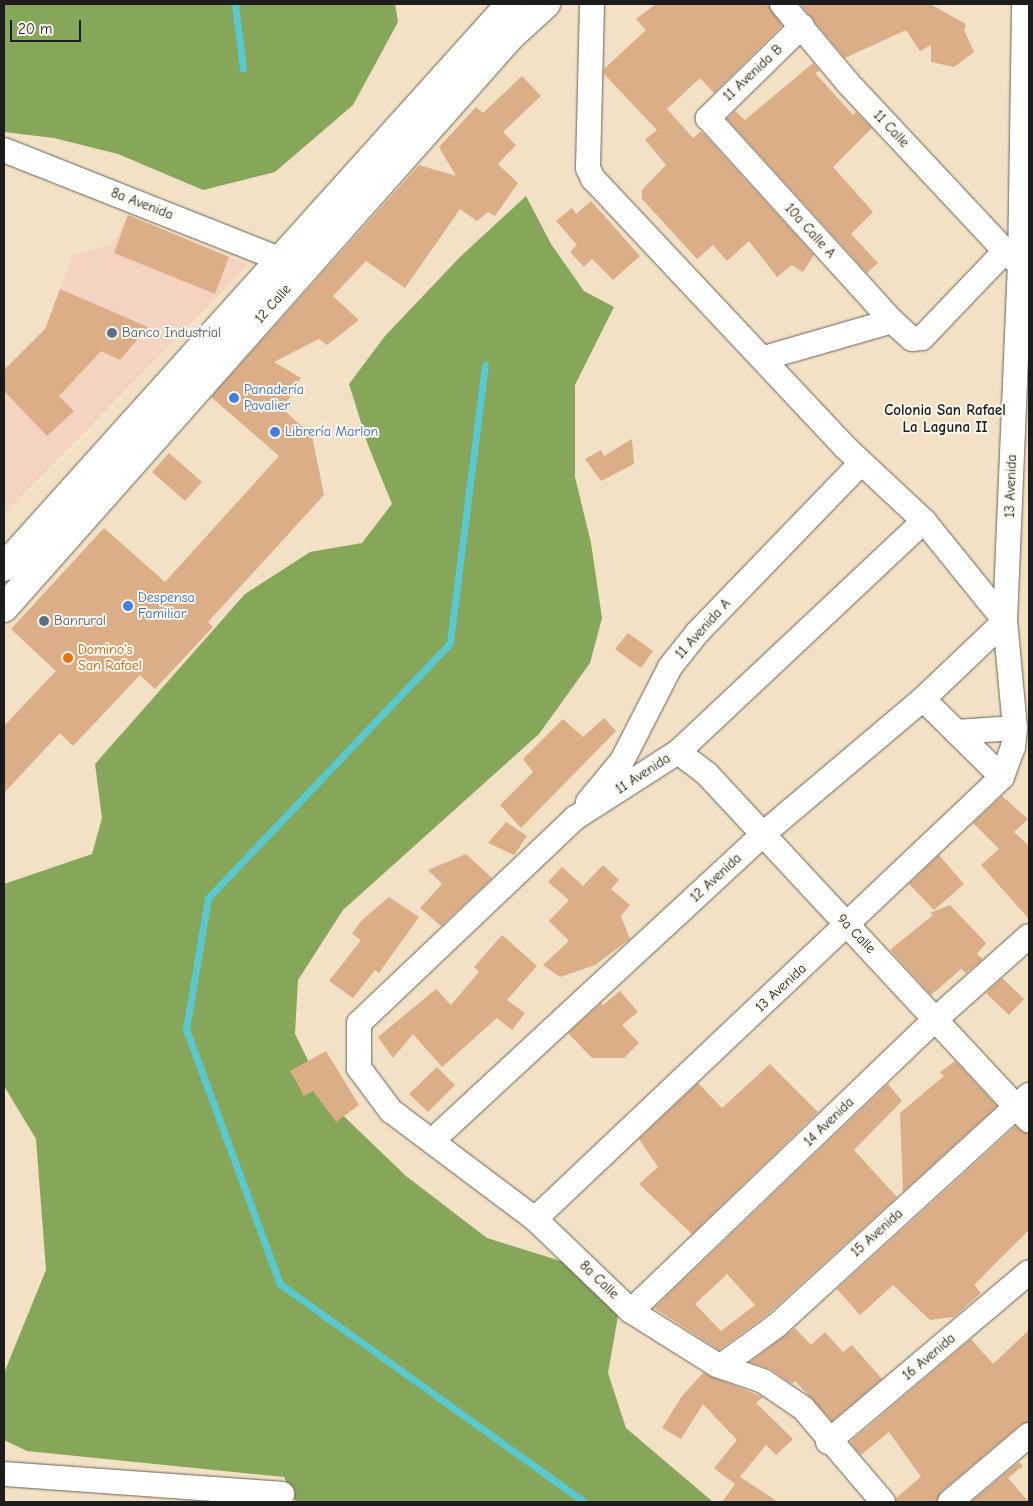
<!DOCTYPE html>
<meta charset="utf-8">
<style>
body{margin:0}
#map{position:relative;width:1033px;height:1506px;overflow:hidden;background:#f2e1c4;font-family:"Comic Neue",sans-serif}
div>[style]{position:absolute}
[style*='--x']{left:calc(var(--x)*1px);top:calc(var(--y)*1px);width:calc(var(--w)*1px);rotate:calc(var(--a)*1deg)}
.built>*{inset:0;background:#f4d3c1}
.forest>*{inset:0;background:#86a65a}
.stream>*{height:7px;margin:-3.5px;padding:0 3.5px;transform-origin:3.5px;border-radius:3.5px;background:#5ac8cf}
.building>*{inset:0;background:#dbae88}
.roads{filter:drop-shadow(0 0 1px #676157) drop-shadow(0 0 1px #676157)}
.minor>*{height:24px;margin:-12px;padding:0 12px;transform-origin:12px;border-radius:12px;background:#fff}
.major>*{height:28px;margin:-14px;padding:0 14px;transform-origin:14px;border-radius:14px;background:#fff}
.dots>*{width:14px;height:14px;translate:-50% -50%;box-sizing:border-box;border:2px solid #fbf7ec;border-radius:50%}
span{translate:-50% -50%;white-space:nowrap;text-align:center;line-height:1.15;-webkit-text-stroke:4px #fbf7ec;paint-order:stroke}
.street-label{font-size:14px;color:#1c1c1c}
.service-label{font-size:14px;color:#4e5e75}
.left{translate:0 -50%;text-align:left}
.shop-label{font-size:14px;color:#366cbe}
.food-label{font-size:14px;color:#c56008}
.neighbourhood-label{font-size:15px;color:#1c1c1c;font-weight:700}
.frame{position:absolute;inset:0;border:5px solid #1c1c1c;pointer-events:none}
.scale{position:absolute;left:10px;top:20px;width:71px;height:22px;box-sizing:border-box;border:2px solid #1c1c1c;border-top:0;padding-left:6px;font-size:15px;line-height:18px;white-space:nowrap;color:#1c1c1c;-webkit-text-stroke:4px #fbf7ec;paint-order:stroke}
</style>
<div id="map">
<div class="built">
<div style="clip-path:polygon(128px 215px,248px 265px,4px 514px,4px 370px,45px 329px,73px 255px,113px 244px)"></div>
</div>
<div class="forest">
<div style="clip-path:polygon(4px 4px,395px 4px,398px 22px,353px 105px,275px 172px,203px 190px,118px 154px,54px 138px,4px 132px)"></div>
<div style="clip-path:polygon(526px 196px,551px 244px,584px 291px,614px 307px,575px 385px,575px 477px,591px 543px,602px 618px,590px 663px,539px 734px,343px 910px,298px 980px,295px 1034px,328px 1101px,406px 1176px,487px 1238px,570px 1264px,618px 1316px,608px 1373px,626px 1428px,713px 1502px,296px 1502px,284px 1477px,27px 1451px,4px 1440px,4px 1373px,46px 1270px,36px 1139px,4px 1086px,4px 884px,92px 854px,102px 818px,95px 764px,245px 594px,310px 552px,362px 543px,392px 504px,368px 445px,349px 384px,385px 336px,460px 257px)"></div>
</div>
<div class="stream">
<div style="--x:235;--y:4;--w:65;--a:83"></div>
<div style="--x:485;--y:365;--w:280;--a:97.2"></div>
<div style="--x:450;--y:643;--w:352;--a:133.5"></div>
<div style="--x:208;--y:898;--w:133;--a:99.5"></div>
<div style="--x:186;--y:1029;--w:272;--a:69.8"></div>
<div style="--x:280;--y:1284;--w:375;--a:35.6"></div>
</div>
<div class="building">
<div style="clip-path:polygon(656px 4px,769px 4px,782px 26px,714px 93px,700px 78px,667px 109px,693px 138px,700px 132px,703px 133px,814px 255px,803px 272px,792px 265px,777px 277px,749px 241px,727px 261px,713px 245px,697px 259px,642px 199px,642px 190px,666px 165px,645px 140px,657px 130px,604px 74px,604px 69px,646px 30px,636px 19px)"></div>
<div style="clip-path:polygon(800px 4px,930px 4px,966px 24px,964px 30px,974px 52px,954px 67px,931px 62px,931px 45px,920px 51px,906px 30px,845px 58px)"></div>
<div style="clip-path:polygon(813px 63px,820px 71px,815px 73px,853px 115px,856px 112px,872px 128px,833px 167px,873px 212px,851px 234px,878px 263px,867px 273px,727px 119px,735px 111px,745px 120px)"></div>
<div style="clip-path:polygon(522px 76px,541px 96px,503px 132px,516px 145px,498px 164px,518px 183px,495px 216px,488px 212px,477px 221px,460px 209px,405px 288px,366px 261px,333px 296px,359px 320px,327px 345px,319px 339px,274px 362px,301px 378px,283px 409px,312px 436px,324px 495px,208px 622px,213px 627px,155px 689px,140px 675px,73px 746px,60px 733px,4px 793px,4px 726px,56px 671px,11px 629px,104px 528px,165px 582px,279px 456px,211px 397px,419px 165px,456px 176px,439px 147px,476px 107px,483px 113px)"></div>
<div style="clip-path:polygon(591px 201px,640px 256px,613px 280px,592px 259px,584px 267px,570px 252px,577px 245px,556px 221px,572px 208px,576px 214px)"></div>
<div style="clip-path:polygon(128px 215px,229px 257px,215px 294px,114px 253px)"></div>
<div style="clip-path:polygon(60px 289px,148px 327px,120px 360px,101px 351px,59px 396px,74px 411px,47px 436px,4px 391px,4px 370px,45px 329px)"></div>
<div style="clip-path:polygon(632px 439px,634px 464px,601px 481px,585px 459px,601px 450px,604px 456px)"></div>
<div style="clip-path:polygon(169px 453px,202px 482px,185px 501px,152px 472px)"></div>
<div style="clip-path:polygon(628px 633px,653px 651px,641px 668px,615px 649px)"></div>
<div style="clip-path:polygon(604px 718px,616px 731px,521px 828px,500px 805px,533px 772px,523px 759px,563px 719px,583px 737px)"></div>
<div style="clip-path:polygon(1002px 796px,1028px 819px,1014px 832px,1029px 846px,1029px 919px,981px 865px,999px 849px,973px 823px)"></div>
<div style="clip-path:polygon(506px 822px,527px 836px,514px 855px,488px 843px)"></div>
<div style="clip-path:polygon(466px 854px,492px 878px,441px 926px,420px 908px,442px 884px,428px 870px)"></div>
<div style="clip-path:polygon(939px 855px,964px 884px,934px 910px,909px 884px)"></div>
<div style="clip-path:polygon(603px 865px,619px 880px,611px 889px,630px 905px,621px 916px,630px 939px,595px 965px,560px 977px,543px 965px,569px 941px,549px 921px,569px 900px,548px 882px,562px 867px,583px 886px)"></div>
<div style="clip-path:polygon(389px 897px,419px 917px,379px 973px,375px 970px,353px 998px,329px 981px,361px 940px,352px 934px,361px 921px)"></div>
<div style="clip-path:polygon(950px 905px,986px 943px,977px 954px,983px 959px,966px 973px,961px 969px,931px 995px,890px 950px,933px 915px,930px 913px)"></div>
<div style="clip-path:polygon(502px 935px,537px 966px,507px 1000px,525px 1013px,512px 1030px,497px 1018px,442px 1067px,413px 1034px,393px 1058px,378px 1037px,436px 989px,451px 1005px,479px 972px,474px 967px)"></div>
<div style="clip-path:polygon(1002px 978px,1024px 999px,1009px 1015px,986px 993px)"></div>
<div style="clip-path:polygon(620px 991px,638px 1012px,622px 1025px,639px 1043px,624px 1058px,592px 1058px,568px 1033px,601px 1003px,603px 1005px)"></div>
<div style="clip-path:polygon(326px 1051px,359px 1105px,336px 1122px,313px 1091px,304px 1096px,290px 1071px)"></div>
<div style="clip-path:polygon(955px 1061px,997px 1106px,903px 1192px,900px 1113px,944px 1076px,940px 1072px)"></div>
<div style="clip-path:polygon(770px 1064px,818px 1112px,692px 1234px,639px 1184px,658px 1167px,639px 1139px,698px 1083px,722px 1108px)"></div>
<div style="clip-path:polygon(437px 1067px,455px 1085px,428px 1112px,409px 1094px)"></div>
<div style="clip-path:polygon(evenodd,888px 1084px,902px 1101px,854px 1150px,897px 1197px,767px 1315px,719px 1350px,654px 1308px,888px 1084px,727px 1274px,755px 1305px,721px 1331px,695px 1304px,727px 1274px)"></div>
<div style="clip-path:polygon(1016px 1126px,1029px 1133px,1029px 1230px,974px 1285px,981px 1293px,954px 1317px,930px 1320px,893px 1285px,860px 1315px,837px 1289px)"></div>
<div style="clip-path:polygon(795px 1328px,811px 1345px,825px 1332px,843px 1352px,852px 1345px,882px 1379px,832px 1421px,795px 1381px,792px 1384px,770px 1369px,750px 1362px)"></div>
<div style="clip-path:polygon(1029px 1330px,1029px 1422px,1020px 1425px,941px 1492px,937px 1502px,896px 1502px,896px 1498px,921px 1477px,889px 1432px,861px 1455px,850px 1442px,971px 1339px,993px 1364px)"></div>
<div style="clip-path:polygon(703px 1373px,763px 1397px,756px 1403px,793px 1439px,776px 1455px,766px 1445px,740px 1477px,778px 1502px,722px 1502px,735px 1484px,714px 1468px,737px 1440px,703px 1404px,681px 1439px,662px 1428px,682px 1396px)"></div>
<div style="clip-path:polygon(1019px 1462px,1023px 1466px,1008px 1478px,1029px 1502px,971px 1502px)"></div>
</div>
<div class="roads">
<div class="minor">
<div style="--x:782;--y:4;--w:103;--a:50.1"></div>
<div style="--x:848;--y:83;--w:230;--a:46.9"></div>
<div style="--x:802;--y:26;--w:132;--a:135.6"></div>
<div style="--x:708;--y:118;--w:274;--a:47.8"></div>
<div style="--x:892;--y:321;--w:27;--a:42"></div>
<div style="--x:912;--y:339;--w:10;--a:-6"></div>
<div style="--x:922;--y:338;--w:120;--a:-46.3"></div>
<div style="--x:1005;--y:251;--w:21;--a:43"></div>
<div style="--x:1020;--y:265;--w:8;--a:7"></div>
<div style="--x:4;--y:150;--w:297;--a:21.6"></div>
<div style="--x:764;--y:358;--w:133;--a:-16.1"></div>
<div style="--x:923;--y:699;--w:111;--a:44.6"></div>
<div style="--x:956;--y:732;--w:59;--a:-3.9"></div>
<div style="--x:678;--y:752;--w:36;--a:37"></div>
<div style="--x:707;--y:774;--w:473;--a:47.1"></div>
<div style="--x:588;--y:802;--w:53;--a:-50.3"></div>
<div style="--x:622;--y:761;--w:106;--a:-62.9"></div>
<div style="--x:670;--y:667;--w:43;--a:-51.5"></div>
<div style="--x:697;--y:633;--w:236;--a:-46"></div>
<div style="--x:432;--y:1141;--w:450;--a:-42.8"></div>
<div style="--x:762;--y:835;--w:211;--a:-40.2"></div>
<div style="--x:923;--y:699;--w:113;--a:-43.6"></div>
<div style="--x:1005;--y:621;--w:129;--a:-129"></div>
<div style="--x:924;--y:521;--w:108;--a:-136.9"></div>
<div style="--x:845;--y:447;--w:368;--a:-133.2"></div>
<div style="--x:593;--y:179;--w:12;--a:-114"></div>
<div style="--x:588;--y:168;--w:164;--a:-88.6"></div>
<div style="--x:535;--y:1219;--w:643;--a:-43.42"></div>
<div style="--x:1002;--y:777;--w:32;--a:-70"></div>
<div style="--x:1013;--y:747;--w:19;--a:-84"></div>
<div style="--x:1015;--y:728;--w:107;--a:-95.3"></div>
<div style="--x:1005;--y:621;--w:356;--a:-87.6"></div>
<div style="--x:1020;--y:265;--w:261;--a:-89.1"></div>
<div style="--x:631;--y:1311;--w:424;--a:-43.8"></div>
<div style="--x:937;--y:1018;--w:123;--a:-41.7"></div>
<div style="--x:721;--y:1366;--w:68;--a:-36"></div>
<div style="--x:776;--y:1326;--w:343;--a:-42.4"></div>
<div style="--x:828;--y:1442;--w:263;--a:-40.2"></div>
<div style="--x:4;--y:1474;--w:279;--a:4.1"></div>
<div style="--x:883;--y:1502;--w:123;--a:-130.4"></div>
<div style="--x:803;--y:1408;--w:48;--a:-146"></div>
<div style="--x:763;--y:1381;--w:49;--a:-160.8"></div>
<div style="--x:717;--y:1365;--w:102;--a:-147.9"></div>
<div style="--x:631;--y:1311;--w:133;--a:-136.2"></div>
<div style="--x:535;--y:1219;--w:180;--a:-143.1"></div>
<div style="--x:391;--y:1111;--w:54;--a:-126.7"></div>
<div style="--x:359;--y:1068;--w:45;--a:-90"></div>
<div style="--x:359;--y:1023;--w:298;--a:-43.5"></div>
<div style="--x:575;--y:818;--w:122;--a:-32.7"></div>
<div style="--x:678;--y:752;--w:337;--a:-43.2"></div>
<div style="--x:950;--y:1502;--w:104;--a:-40.3"></div>
</div>
<div class="major">
<div style="--x:4;--y:567;--w:757;--a:-48.05"></div>
<div style="--x:4;--y:608;--w:763;--a:-48.45"></div>
<div style="--x:510;--y:37;--w:49;--a:-42.5"></div>
</div>
</div>
<div class="dots">
<div style="left:112px;top:333px;background:#5c6f8a"></div>
<div style="left:234px;top:398px;background:#3f7fe0"></div>
<div style="left:275px;top:432px;background:#3f7fe0"></div>
<div style="left:128px;top:606px;background:#3f7fe0"></div>
<div style="left:44px;top:621px;background:#5c6f8a"></div>
<div style="left:68px;top:658px;background:#e8710a"></div>
</div>
<div class="street-label">
<span style="left:753px;top:73px;rotate:-43deg">11 Avenida B</span>
<span style="left:891px;top:129px;rotate:47deg">11 Calle</span>
<span style="left:142px;top:204px;rotate:21deg">8a Avenida</span>
<span style="left:810px;top:231px;rotate:48deg">10a Calle A</span>
<span style="left:273px;top:304px;rotate:-48deg">12 Calle</span>
<span style="left:1011px;top:486px;rotate:-88deg">13 Avenida</span>
<span style="left:703px;top:629px;rotate:-48deg">11 Avenida A</span>
<span style="left:643px;top:774px;rotate:-33deg">11 Avenida</span>
<span style="left:716px;top:878px;rotate:-43deg">12 Avenida</span>
<span style="left:856px;top:934px;rotate:46deg">9a Calle</span>
<span style="left:781px;top:988px;rotate:-43deg">13 Avenida</span>
<span style="left:829px;top:1122px;rotate:-44deg">14 Avenida</span>
<span style="left:877px;top:1233px;rotate:-42deg">15 Avenida</span>
<span style="left:599px;top:1280px;rotate:44deg">8a Calle</span>
<span style="left:929px;top:1357px;rotate:-40deg">16 Avenida</span>
</div>
<div class="service-label">
<span class="left" style="left:122px;top:333px">Banco Industrial</span>
<span class="left" style="left:54px;top:621px">Banrural</span>
</div>
<div class="shop-label">
<span class="left" style="left:244px;top:398px">Panadería<br>Pavalier</span>
<span class="left" style="left:285px;top:432px">Librería Marlon</span>
<span class="left" style="left:138px;top:606px">Despensa<br>Familiar</span>
</div>
<div class="food-label">
<span class="left" style="left:78px;top:658px">Domino's<br>San Rafael</span>
</div>
<div class="neighbourhood-label">
<span style="left:945px;top:419px">Colonia San Rafael<br>La Laguna II</span>
</div>
<div class="frame"></div>
<div class="scale">20 m</div>
</div>
